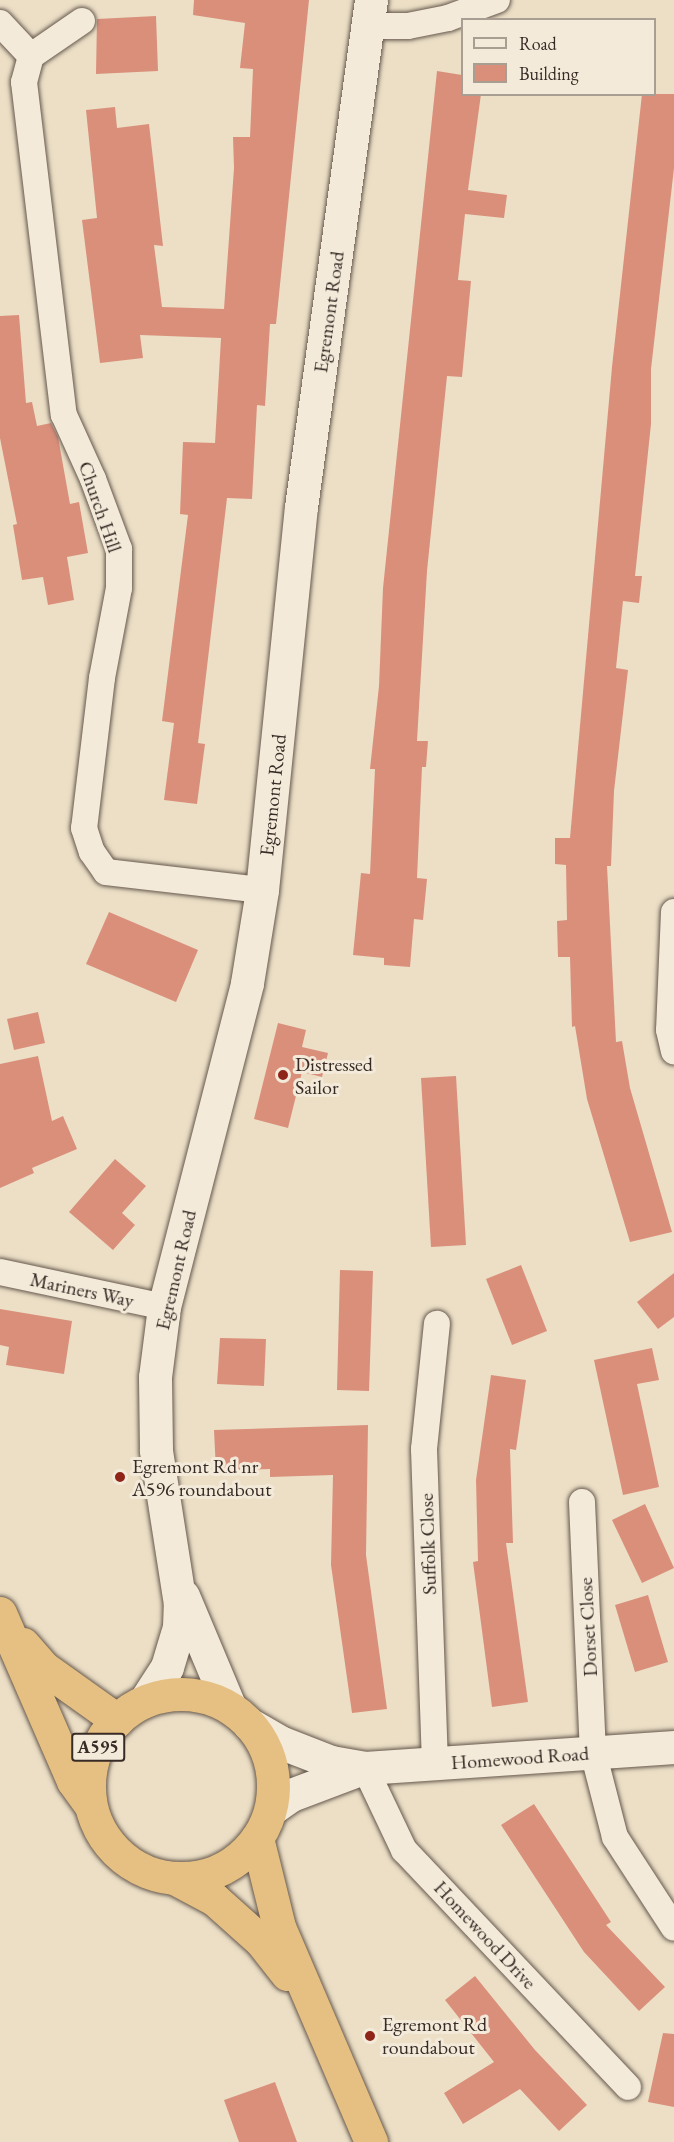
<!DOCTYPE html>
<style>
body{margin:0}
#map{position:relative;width:674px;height:2142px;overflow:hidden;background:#ecdfc6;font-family:"EB Garamond",serif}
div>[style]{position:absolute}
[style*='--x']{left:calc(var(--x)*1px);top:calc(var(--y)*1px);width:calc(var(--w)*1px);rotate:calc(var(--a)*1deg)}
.building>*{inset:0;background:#da8f7b}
.roads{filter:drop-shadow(0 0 2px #65584d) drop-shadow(0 0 2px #65584d)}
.street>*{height:26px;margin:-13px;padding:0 13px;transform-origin:13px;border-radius:13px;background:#f3eada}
.secondary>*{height:33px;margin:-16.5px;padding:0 16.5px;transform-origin:16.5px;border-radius:16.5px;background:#f3eada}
.highway>*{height:33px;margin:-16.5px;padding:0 16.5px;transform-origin:16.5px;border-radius:16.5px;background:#e6c083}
.highway>.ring{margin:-16.5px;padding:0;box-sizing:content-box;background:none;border:33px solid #e6c083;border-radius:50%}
.dots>*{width:16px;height:16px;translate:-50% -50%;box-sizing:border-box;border:3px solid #f3eada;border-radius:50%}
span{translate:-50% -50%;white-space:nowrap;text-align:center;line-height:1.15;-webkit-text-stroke:6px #f3eada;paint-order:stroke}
.shield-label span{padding:2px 4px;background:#f3eada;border:2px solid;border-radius:4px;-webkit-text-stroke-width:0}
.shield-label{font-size:18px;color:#382b25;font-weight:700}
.street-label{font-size:20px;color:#382b25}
.poi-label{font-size:20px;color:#382b25}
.left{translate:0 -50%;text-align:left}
.legend{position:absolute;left:461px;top:18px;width:195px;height:78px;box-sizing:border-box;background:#f3eada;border:2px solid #a89e92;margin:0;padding:8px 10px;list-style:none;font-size:18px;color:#382b25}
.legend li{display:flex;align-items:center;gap:12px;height:30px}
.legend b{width:30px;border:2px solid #a89e92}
</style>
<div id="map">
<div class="building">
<div style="clip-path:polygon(194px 0,309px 0,276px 324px,270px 324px,265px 406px,257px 405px,252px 499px,227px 498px,198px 743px,205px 744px,197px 804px,164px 800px,174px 723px,162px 721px,188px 515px,180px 514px,183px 442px,215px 443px,221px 338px,140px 335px,143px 358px,100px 363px,82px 220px,97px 218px,86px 110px,115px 107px,117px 128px,149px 124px,163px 246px,154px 245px,162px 307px,224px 309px,234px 168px,233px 137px,250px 137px,253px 69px,240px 68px,245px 23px,193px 15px)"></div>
<div style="clip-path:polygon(156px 16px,158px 71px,96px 74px,97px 19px)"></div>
<div style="clip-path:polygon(437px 71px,462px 75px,462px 94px,481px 94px,468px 190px,507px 195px,504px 218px,465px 214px,458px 280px,471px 281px,462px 377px,447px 376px,427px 571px,417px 741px,428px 741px,426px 767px,422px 767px,417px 878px,427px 879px,423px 920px,414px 919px,410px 967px,384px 965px,384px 958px,353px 955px,361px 873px,370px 874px,375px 769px,370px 769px,379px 686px,383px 588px)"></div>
<div style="clip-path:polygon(642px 94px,674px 94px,674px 168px,651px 369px,651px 424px,635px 576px,642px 576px,639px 603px,623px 601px,616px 668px,628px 670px,614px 791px,611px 866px,607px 866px,616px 1042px,622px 1041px,630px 1088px,672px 1232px,630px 1242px,587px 1099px,575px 1026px,572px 1027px,570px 957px,558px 957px,557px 921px,567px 920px,566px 865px,555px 864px,555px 838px,570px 838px,612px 367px)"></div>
<div style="clip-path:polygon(19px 315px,26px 403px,32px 402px,37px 426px,51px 423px,58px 437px,70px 504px,79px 502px,88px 553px,67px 557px,74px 600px,48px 605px,43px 577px,22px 580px,13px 525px,17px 524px,0 438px,0 316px)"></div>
<div style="clip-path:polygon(109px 912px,198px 950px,176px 1002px,86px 964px)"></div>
<div style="clip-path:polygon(38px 1012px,45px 1043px,14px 1050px,7px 1019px)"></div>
<div style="clip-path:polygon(278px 1023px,306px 1030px,302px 1047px,328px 1053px,322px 1077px,302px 1072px,288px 1128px,254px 1119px)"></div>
<div style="clip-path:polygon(38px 1056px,52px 1121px,63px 1116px,77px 1149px,32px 1168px,34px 1173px,0 1188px,0 1064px)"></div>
<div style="clip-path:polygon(456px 1076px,466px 1245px,431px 1247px,421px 1078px)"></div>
<div style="clip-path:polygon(115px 1159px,146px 1186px,122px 1213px,135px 1225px,113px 1250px,69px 1212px)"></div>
<div style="clip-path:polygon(521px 1265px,547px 1331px,512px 1345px,486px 1279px)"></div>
<div style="clip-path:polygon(340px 1270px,373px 1271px,369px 1391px,337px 1390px)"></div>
<div style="clip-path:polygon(674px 1273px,674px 1317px,658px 1329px,637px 1302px)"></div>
<div style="clip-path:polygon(0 1309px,72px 1321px,64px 1374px,6px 1365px,9px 1347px,0 1345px)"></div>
<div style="clip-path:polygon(220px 1338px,266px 1339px,264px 1386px,217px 1384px)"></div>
<div style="clip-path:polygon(652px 1348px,659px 1380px,637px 1384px,659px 1487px,623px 1495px,594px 1360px)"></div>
<div style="clip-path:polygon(491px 1375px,526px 1380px,516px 1450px,510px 1449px,513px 1543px,506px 1543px,528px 1702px,492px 1707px,473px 1562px,478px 1561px,476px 1480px)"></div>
<div style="clip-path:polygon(368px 1425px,366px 1555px,387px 1709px,352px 1713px,331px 1565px,333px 1475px,270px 1477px,270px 1469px,216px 1471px,214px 1430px)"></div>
<div style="clip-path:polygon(645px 1504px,674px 1568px,642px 1583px,612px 1520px)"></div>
<div style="clip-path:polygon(648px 1595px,668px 1662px,635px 1672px,615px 1605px)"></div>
<div style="clip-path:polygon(534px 1804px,611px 1922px,606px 1925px,665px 1987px,639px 2011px,584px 1952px,501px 1825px)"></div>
<div style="clip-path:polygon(475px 1976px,535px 2050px,587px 2105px,559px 2131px,520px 2089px,463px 2124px,444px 2093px,494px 2062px,445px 2000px)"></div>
<div style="clip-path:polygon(663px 2033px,674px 2034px,674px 2107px,648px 2102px)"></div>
<div style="clip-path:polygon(275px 2082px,297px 2142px,239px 2142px,224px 2100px)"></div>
</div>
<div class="roads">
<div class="street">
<div style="--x:82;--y:21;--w:62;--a:145.5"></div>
<div style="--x:31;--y:56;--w:27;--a:105"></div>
<div style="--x:24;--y:82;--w:335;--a:83.2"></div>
<div style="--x:64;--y:415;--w:70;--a:65.6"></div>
<div style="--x:93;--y:479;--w:75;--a:69.6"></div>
<div style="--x:119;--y:549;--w:39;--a:90"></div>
<div style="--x:119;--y:588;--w:92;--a:100.7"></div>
<div style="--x:102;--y:678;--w:151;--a:96.8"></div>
<div style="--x:84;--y:828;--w:25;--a:72"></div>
<div style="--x:92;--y:852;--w:24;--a:55"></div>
<div style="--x:106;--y:872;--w:157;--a:6.6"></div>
<div style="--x:0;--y:23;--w:45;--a:46.8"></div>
<div style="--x:369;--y:26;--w:39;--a:0"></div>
<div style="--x:408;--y:26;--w:41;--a:-11.3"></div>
<div style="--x:448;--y:18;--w:52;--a:-20.2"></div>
<div style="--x:674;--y:912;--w:118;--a:92.4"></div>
<div style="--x:669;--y:1030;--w:22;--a:77"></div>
<div style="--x:0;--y:1272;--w:168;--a:12"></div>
<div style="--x:582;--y:1502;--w:250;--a:87.5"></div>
<div style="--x:593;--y:1752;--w:88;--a:75.5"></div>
<div style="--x:615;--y:1837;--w:108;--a:57"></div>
<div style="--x:435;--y:1764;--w:315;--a:-92"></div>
<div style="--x:424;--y:1449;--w:126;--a:-84.1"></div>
<div style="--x:365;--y:1768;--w:91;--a:64.6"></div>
<div style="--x:404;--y:1850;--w:326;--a:46.6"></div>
</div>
<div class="secondary">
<div style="--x:183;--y:1596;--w:121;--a:67.2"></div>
<div style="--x:145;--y:1701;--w:40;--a:-57.1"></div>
<div style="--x:167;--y:1667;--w:42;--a:-73.3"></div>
<div style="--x:179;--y:1627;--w:23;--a:-88"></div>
<div style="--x:180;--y:1604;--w:156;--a:-98.9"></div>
<div style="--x:156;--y:1450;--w:73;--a:-90.8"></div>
<div style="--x:155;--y:1377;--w:71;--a:-82.7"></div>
<div style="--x:164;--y:1307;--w:334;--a:-75.6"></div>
<div style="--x:247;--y:983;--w:94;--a:-80.8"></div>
<div style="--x:262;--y:890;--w:385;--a:-84.2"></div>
<div style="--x:301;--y:507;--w:512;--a:-82.14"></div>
<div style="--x:249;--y:1724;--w:38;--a:30"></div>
<div style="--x:282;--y:1743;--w:53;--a:21.2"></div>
<div style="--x:331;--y:1762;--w:35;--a:10"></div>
<div style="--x:365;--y:1768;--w:310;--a:-3.9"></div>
<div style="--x:271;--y:1809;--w:24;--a:-35"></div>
<div style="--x:291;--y:1795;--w:77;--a:-20.6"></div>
</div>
<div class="highway">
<div style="--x:0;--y:1613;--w:183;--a:66.5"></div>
<div style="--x:73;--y:1781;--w:29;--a:54"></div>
<div style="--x:23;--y:1644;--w:32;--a:49"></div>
<div style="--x:44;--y:1668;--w:90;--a:35.5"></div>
<div class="ring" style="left:89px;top:1694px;width:151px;height:151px"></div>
<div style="--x:257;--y:1838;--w:92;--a:76.1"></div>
<div style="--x:279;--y:1927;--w:234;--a:66.8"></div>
<div style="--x:176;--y:1879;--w:43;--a:27.8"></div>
<div style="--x:214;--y:1899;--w:63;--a:41.8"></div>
<div style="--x:261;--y:1941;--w:42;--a:51.8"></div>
</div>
</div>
<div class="dots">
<div style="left:283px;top:1075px;background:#8f2418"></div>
<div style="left:120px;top:1477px;background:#8f2418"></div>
<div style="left:370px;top:2036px;background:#8f2418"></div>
</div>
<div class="shield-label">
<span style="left:98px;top:1747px">A595</span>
</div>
<div class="street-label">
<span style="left:329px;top:312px;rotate:-82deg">Egremont Road</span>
<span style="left:100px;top:507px;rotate:71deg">Church Hill</span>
<span style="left:273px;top:795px;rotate:-84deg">Egremont Road</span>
<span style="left:176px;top:1270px;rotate:-77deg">Egremont Road</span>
<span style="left:82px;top:1290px;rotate:12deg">Mariners Way</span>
<span style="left:428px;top:1544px;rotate:-92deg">Suffolk Close</span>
<span style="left:588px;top:1627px;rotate:-93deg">Dorset Close</span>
<span style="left:520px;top:1758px;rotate:-4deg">Homewood Road</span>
<span style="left:485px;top:1935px;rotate:47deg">Homewood Drive</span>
</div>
<div class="poi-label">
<span class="left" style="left:295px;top:1076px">Distressed<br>Sailor</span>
<span class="left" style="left:132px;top:1478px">Egremont Rd nr<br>A596 roundabout</span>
<span class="left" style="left:382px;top:2036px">Egremont Rd<br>roundabout</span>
</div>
<ul class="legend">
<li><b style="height:8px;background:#f3eada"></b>Road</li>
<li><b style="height:16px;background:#da8f7b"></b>Building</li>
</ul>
</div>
